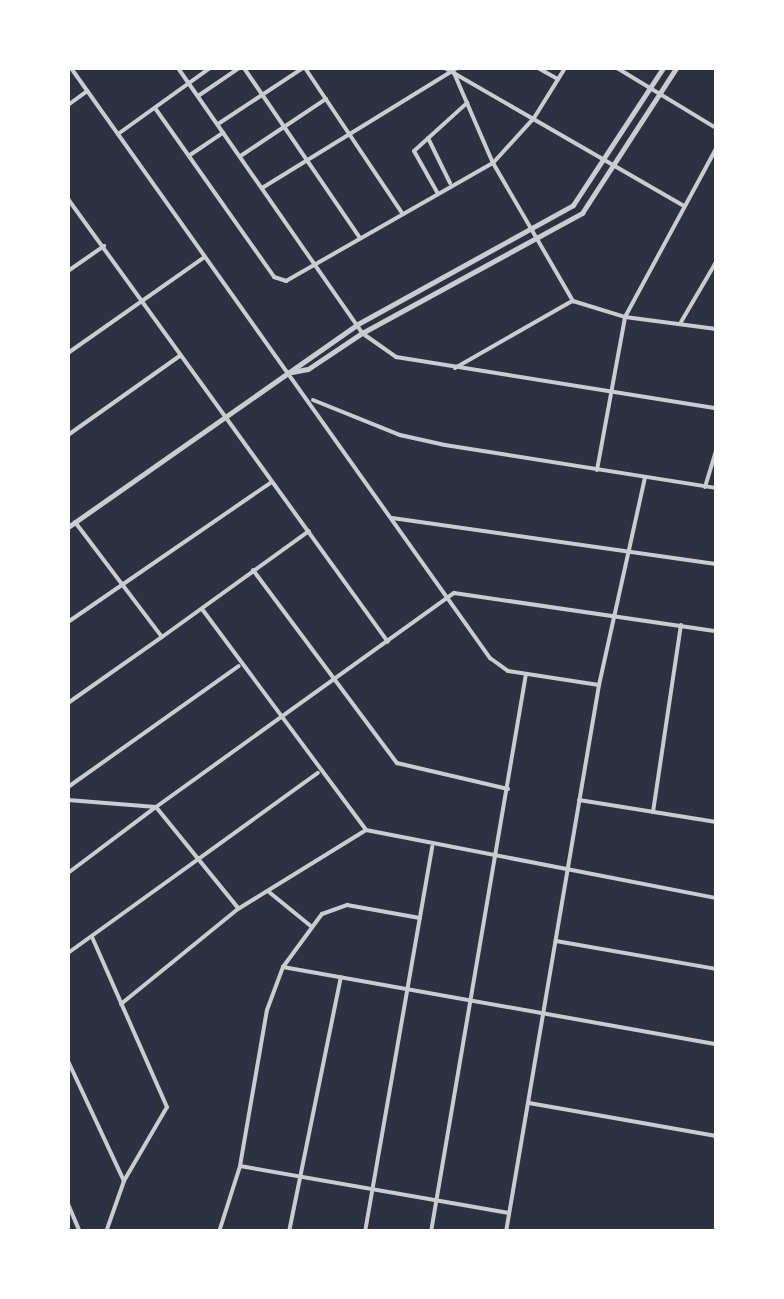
<!DOCTYPE html>
<style>
body{margin:0}
#map{position:relative;width:784px;height:1299px;overflow:hidden;background:#2d3142;font-family:"Space Grotesk",sans-serif}
div>[style]{position:absolute}
[style*='--x']{left:calc(var(--x)*1px);top:calc(var(--y)*1px);width:calc(var(--w)*1px);rotate:calc(var(--a)*1deg)}
.minor>*{height:4px;margin:-2px;padding:0 2px;transform-origin:2px;border-radius:2px;background:#caccd0}
.tertiary>*{height:5px;margin:-2.5px;padding:0 2.5px;transform-origin:2.5px;border-radius:2.5px;background:#caccd0}
span{translate:-50% -50%;white-space:nowrap;text-align:center;line-height:1.15;-webkit-text-stroke:9px #fff;paint-order:stroke}
.frame{position:absolute;inset:0;border:70px solid #fff;pointer-events:none}
</style>
<div id="map">
<div class="minor">
<div style="--x:71;--y:68;--w:724;--a:54.62"></div>
<div style="--x:490;--y:658;--w:22;--a:36"></div>
<div style="--x:508;--y:671;--w:92;--a:8.7"></div>
<div style="--x:178;--y:68;--w:323;--a:55.2"></div>
<div style="--x:362;--y:333;--w:42;--a:35.2"></div>
<div style="--x:396;--y:357;--w:324;--a:9.1"></div>
<div style="--x:244;--y:68;--w:206;--a:55.7"></div>
<div style="--x:305;--y:68;--w:174;--a:56.2"></div>
<div style="--x:445;--y:68;--w:276;--a:30"></div>
<div style="--x:538;--y:68;--w:23;--a:29"></div>
<div style="--x:617;--y:68;--w:116;--a:31.2"></div>
<div style="--x:454;--y:73;--w:98;--a:66.6"></div>
<div style="--x:493;--y:163;--w:160;--a:59.9"></div>
<div style="--x:573;--y:301;--w:54;--a:17.1"></div>
<div style="--x:625;--y:317;--w:92;--a:7.5"></div>
<div style="--x:198;--y:96;--w:50;--a:-34.3"></div>
<div style="--x:68;--y:105;--w:24;--a:-36"></div>
<div style="--x:155;--y:108;--w:207;--a:54.8"></div>
<div style="--x:274;--y:277;--w:13;--a:18"></div>
<div style="--x:286;--y:281;--w:238;--a:-29.7"></div>
<div style="--x:493;--y:163;--w:61;--a:-47.7"></div>
<div style="--x:534;--y:118;--w:59;--a:-58.2"></div>
<div style="--x:218;--y:124;--w:102;--a:-33.4"></div>
<div style="--x:118;--y:134;--w:113;--a:-35.7"></div>
<div style="--x:428;--y:138;--w:50;--a:63.9"></div>
<div style="--x:190;--y:155;--w:40;--a:-34"></div>
<div style="--x:242;--y:155;--w:101;--a:-33.7"></div>
<div style="--x:262;--y:188;--w:229;--a:-31.6"></div>
<div style="--x:437;--y:192;--w:47;--a:-119.3"></div>
<div style="--x:414;--y:151;--w:72;--a:-42.2"></div>
<div style="--x:68;--y:199;--w:546;--a:54.16"></div>
<div style="--x:68;--y:271;--w:44;--a:-34.8"></div>
<div style="--x:681;--y:322;--w:69;--a:-59.7"></div>
<div style="--x:68;--y:353;--w:165;--a:-35.1"></div>
<div style="--x:455;--y:368;--w:135;--a:-29.8"></div>
<div style="--x:313;--y:400;--w:94;--a:21.9"></div>
<div style="--x:400;--y:435;--w:46;--a:12.5"></div>
<div style="--x:445;--y:445;--w:274;--a:9"></div>
<div style="--x:68;--y:435;--w:138;--a:-35.3"></div>
<div style="--x:597;--y:470;--w:156;--a:-79.6"></div>
<div style="--x:625;--y:317;--w:191;--a:-61.6"></div>
<div style="--x:705;--y:487;--w:38;--a:-73"></div>
<div style="--x:392;--y:518;--w:327;--a:8.1"></div>
<div style="--x:75;--y:522;--w:144;--a:52.9"></div>
<div style="--x:162;--y:637;--w:181;--a:-35.8"></div>
<div style="--x:253;--y:570;--w:241;--a:53.3"></div>
<div style="--x:397;--y:763;--w:114;--a:13.2"></div>
<div style="--x:202;--y:609;--w:275;--a:53.4"></div>
<div style="--x:366;--y:830;--w:357;--a:11"></div>
<div style="--x:68;--y:622;--w:247;--a:-34.5"></div>
<div style="--x:68;--y:703;--w:115;--a:-35.1"></div>
<div style="--x:68;--y:787;--w:209;--a:-35.3"></div>
<div style="--x:68;--y:800;--w:88;--a:4.5"></div>
<div style="--x:156;--y:807;--w:367;--a:-35.7"></div>
<div style="--x:454;--y:593;--w:265;--a:8.3"></div>
<div style="--x:579;--y:800;--w:139;--a:9.1"></div>
<div style="--x:653;--y:812;--w:189;--a:-81.5"></div>
<div style="--x:68;--y:873;--w:110;--a:-36.9"></div>
<div style="--x:156;--y:807;--w:130;--a:50.9"></div>
<div style="--x:269;--y:892;--w:55;--a:39.1"></div>
<div style="--x:92;--y:937;--w:186;--a:66.2"></div>
<div style="--x:167;--y:1107;--w:86;--a:120.2"></div>
<div style="--x:124;--y:1181;--w:54;--a:109.4"></div>
<div style="--x:556;--y:941;--w:162;--a:9.9"></div>
<div style="--x:68;--y:953;--w:308;--a:-35.8"></div>
<div style="--x:283;--y:967;--w:440;--a:10.1"></div>
<div style="--x:121;--y:1004;--w:151;--a:-39.1"></div>
<div style="--x:238;--y:909;--w:150;--a:-31.7"></div>
<div style="--x:68;--y:1061;--w:132;--a:65"></div>
<div style="--x:529;--y:1103;--w:190;--a:10"></div>
<div style="--x:240;--y:1166;--w:273;--a:9.9"></div>
<div style="--x:68;--y:1204;--w:30;--a:67"></div>
<div style="--x:219;--y:1232;--w:69;--a:-72.3"></div>
<div style="--x:240;--y:1166;--w:158;--a:-80.2"></div>
<div style="--x:267;--y:1010;--w:46;--a:-69.6"></div>
<div style="--x:283;--y:967;--w:66;--a:-53.7"></div>
<div style="--x:322;--y:914;--w:27;--a:-20"></div>
<div style="--x:347;--y:905;--w:74;--a:10.1"></div>
<div style="--x:289;--y:1232;--w:260;--a:-78.5"></div>
<div style="--x:365;--y:1232;--w:391;--a:-80.1"></div>
<div style="--x:431;--y:1232;--w:566;--a:-80.34"></div>
<div style="--x:506;--y:1232;--w:555;--a:-80.35"></div>
<div style="--x:599;--y:685;--w:213;--a:-77.5"></div>
</div>
<div class="tertiary">
<div style="--x:292;--y:372;--w:16;--a:-11"></div>
<div style="--x:308;--y:369;--w:65;--a:-33.7"></div>
<div style="--x:362;--y:333;--w:251;--a:-28.6"></div>
<div style="--x:582;--y:213;--w:173;--a:-57"></div>
<div style="--x:68;--y:527;--w:352;--a:-35"></div>
<div style="--x:356;--y:325;--w:248;--a:-28.9"></div>
<div style="--x:573;--y:205;--w:164;--a:-56.7"></div>
</div>
<div class="frame"></div>
</div>
